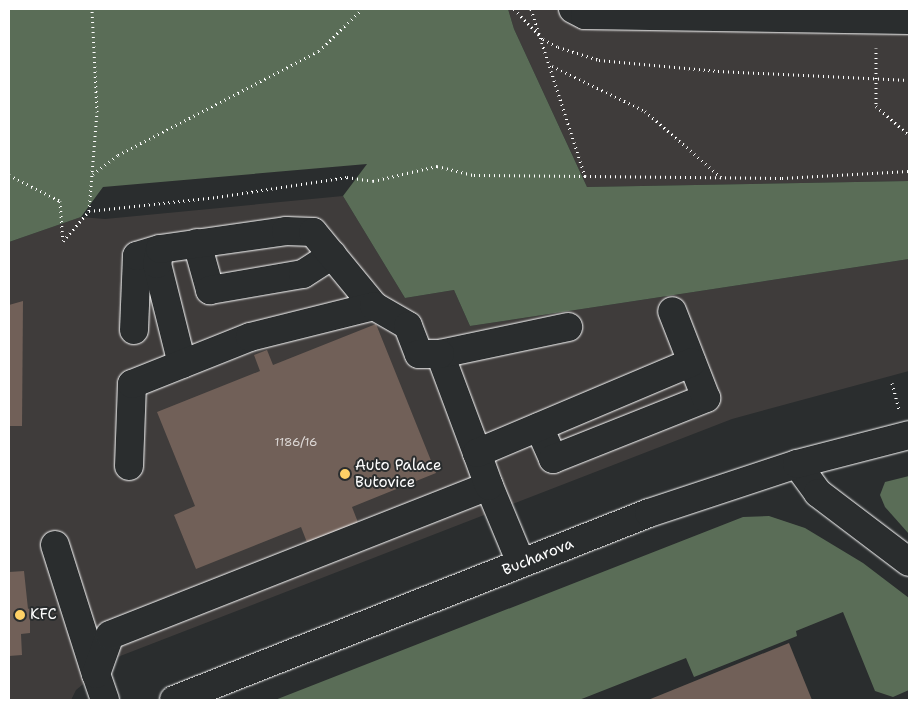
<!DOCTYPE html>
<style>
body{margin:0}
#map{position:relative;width:918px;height:709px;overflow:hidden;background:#2a2d2e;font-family:"Shantell Sans",sans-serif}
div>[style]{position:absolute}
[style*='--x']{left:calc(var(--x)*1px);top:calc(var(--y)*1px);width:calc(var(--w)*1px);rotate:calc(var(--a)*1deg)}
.built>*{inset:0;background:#3f3c3b}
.green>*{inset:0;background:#5a6d57}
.building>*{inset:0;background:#716058}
.path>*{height:3px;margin-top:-1.5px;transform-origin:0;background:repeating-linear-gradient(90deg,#fff 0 1px,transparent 0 5px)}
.roads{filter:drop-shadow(0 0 1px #fff) drop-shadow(0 0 1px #fff)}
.minor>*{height:28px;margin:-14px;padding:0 14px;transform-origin:14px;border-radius:14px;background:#2a2d2e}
.major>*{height:28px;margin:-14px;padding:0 14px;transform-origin:14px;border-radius:14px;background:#2a2d2e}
.dots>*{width:14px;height:14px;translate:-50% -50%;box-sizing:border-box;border:2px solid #2a2d2e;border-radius:50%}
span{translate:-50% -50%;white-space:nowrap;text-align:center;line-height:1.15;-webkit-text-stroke:4px #2a2d2e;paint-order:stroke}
.number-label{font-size:12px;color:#dcd7d5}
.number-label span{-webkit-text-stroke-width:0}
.poi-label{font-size:15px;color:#fff}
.left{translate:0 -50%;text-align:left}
.street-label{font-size:15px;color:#fff}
.frame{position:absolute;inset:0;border:10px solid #fff;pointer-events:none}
</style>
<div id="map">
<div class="built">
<div style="clip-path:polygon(508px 9px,909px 9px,909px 181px,587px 187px,514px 29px)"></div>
<div style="clip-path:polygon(343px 196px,405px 298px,454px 290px,470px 326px,909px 259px,909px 371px,732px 419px,115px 658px,76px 690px,71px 700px,9px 700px,9px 242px,81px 217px,105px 219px)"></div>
</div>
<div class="green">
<div style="clip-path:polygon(9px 9px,508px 9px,514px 29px,587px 187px,909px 181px,909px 259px,470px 326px,454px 290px,405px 298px,343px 196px,367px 164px,103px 187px,81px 217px,9px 242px)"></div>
<div style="clip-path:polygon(909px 476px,909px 534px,885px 507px,880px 495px,885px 482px)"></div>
<div style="clip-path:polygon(769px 516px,805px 528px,863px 563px,909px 598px,909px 690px,893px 697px,875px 691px,843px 612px,796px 631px,797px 636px,694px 677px,686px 658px,579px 700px,275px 700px,743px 517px)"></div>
</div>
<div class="building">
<div style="clip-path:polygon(23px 301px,22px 426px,9px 426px,9px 305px)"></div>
<div style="clip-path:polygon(376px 324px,436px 473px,352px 507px,359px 525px,308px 545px,301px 527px,196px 569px,174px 515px,195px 506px,157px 412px,260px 371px,254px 355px,267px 350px,273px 365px)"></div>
<div style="clip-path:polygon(24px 571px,28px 609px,30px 608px,30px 633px,21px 634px,22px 655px,9px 656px,9px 572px)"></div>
<div style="clip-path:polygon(789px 643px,812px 700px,648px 700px)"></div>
</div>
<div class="path">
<div style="--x:514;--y:9;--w:42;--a:46"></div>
<div style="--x:543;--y:39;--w:17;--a:28"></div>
<div style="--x:558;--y:47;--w:43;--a:17.6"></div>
<div style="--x:599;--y:60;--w:120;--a:5.3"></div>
<div style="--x:718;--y:71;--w:191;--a:2.7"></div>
<div style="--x:531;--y:9;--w:176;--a:72.1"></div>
<div style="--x:585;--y:176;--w:197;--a:0.6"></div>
<div style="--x:782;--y:178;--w:127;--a:-3.2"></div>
<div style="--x:876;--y:48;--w:58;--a:90"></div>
<div style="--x:876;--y:106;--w:44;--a:41.3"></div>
<div style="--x:552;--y:66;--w:103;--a:25.8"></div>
<div style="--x:645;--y:111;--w:101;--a:41"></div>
<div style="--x:93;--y:174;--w:31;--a:-37"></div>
<div style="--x:118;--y:155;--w:226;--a:-27.4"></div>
<div style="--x:319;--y:51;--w:60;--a:-44.3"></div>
<div style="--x:9;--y:175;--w:57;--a:27"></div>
<div style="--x:60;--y:201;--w:39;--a:86"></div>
<div style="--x:89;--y:211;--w:99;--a:-85.4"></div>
<div style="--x:97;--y:112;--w:103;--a:-92.8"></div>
<div style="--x:63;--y:241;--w:40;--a:-49"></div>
<div style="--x:89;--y:211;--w:129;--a:-6.2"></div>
<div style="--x:217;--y:197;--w:132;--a:-8.7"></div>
<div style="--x:347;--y:177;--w:26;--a:9"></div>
<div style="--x:373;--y:181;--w:66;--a:-13.2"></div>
<div style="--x:437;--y:166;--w:38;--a:14"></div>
<div style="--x:474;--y:175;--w:111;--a:0.5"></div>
<div style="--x:892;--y:383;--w:27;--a:75"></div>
</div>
<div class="roads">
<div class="minor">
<div style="--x:573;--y:9;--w:13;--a:27"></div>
<div style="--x:585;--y:15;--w:324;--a:0.9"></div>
<div style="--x:197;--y:243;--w:49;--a:74.5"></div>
<div style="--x:210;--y:290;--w:94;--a:-9.8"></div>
<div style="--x:303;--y:274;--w:35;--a:-33"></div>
<div style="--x:134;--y:330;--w:74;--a:-87.7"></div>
<div style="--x:137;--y:256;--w:24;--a:-17"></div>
<div style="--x:182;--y:364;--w:103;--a:-104"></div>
<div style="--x:157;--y:264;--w:15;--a:-79"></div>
<div style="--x:160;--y:249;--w:127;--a:-8.1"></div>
<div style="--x:286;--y:231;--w:27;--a:2"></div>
<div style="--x:313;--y:232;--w:96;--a:50.5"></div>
<div style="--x:539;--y:427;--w:35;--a:66"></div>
<div style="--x:553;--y:459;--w:165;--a:-21.7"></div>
<div style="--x:706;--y:398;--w:93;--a:-111.3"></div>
<div style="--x:477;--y:453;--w:106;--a:-110.5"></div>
<div style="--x:440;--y:354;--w:131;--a:-11.9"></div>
<div style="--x:797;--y:464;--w:36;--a:54"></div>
<div style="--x:818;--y:493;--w:114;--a:37.2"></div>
<div style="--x:129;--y:466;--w:82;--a:-87.9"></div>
<div style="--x:132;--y:384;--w:127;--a:-21.7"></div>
<div style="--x:250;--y:337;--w:128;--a:-14"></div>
<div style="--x:374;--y:306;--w:39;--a:30"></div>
<div style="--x:408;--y:326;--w:30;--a:69"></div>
<div style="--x:419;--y:354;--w:21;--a:0"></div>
<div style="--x:489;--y:486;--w:83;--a:67.4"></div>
<div style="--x:55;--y:545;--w:135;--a:72.4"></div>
<div style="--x:105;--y:700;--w:28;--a:-109"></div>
<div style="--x:96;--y:674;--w:41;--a:-70.3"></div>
<div style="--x:110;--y:635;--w:407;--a:-21.5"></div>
<div style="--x:489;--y:486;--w:35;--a:-110"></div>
<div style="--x:477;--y:453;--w:233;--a:-22.9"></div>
</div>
<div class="major">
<div style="--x:174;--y:700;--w:510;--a:-21.49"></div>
<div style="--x:649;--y:513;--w:156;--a:-18.3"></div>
<div style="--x:797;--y:464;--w:116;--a:-14.5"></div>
</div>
</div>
<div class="dots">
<div style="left:345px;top:474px;background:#ffd166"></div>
<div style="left:20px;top:615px;background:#ffd166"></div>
</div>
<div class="number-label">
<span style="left:296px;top:443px">1186/16</span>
</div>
<div class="poi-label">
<span class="left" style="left:355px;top:474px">Auto Palace<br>Butovice</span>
<span class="left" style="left:30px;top:615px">KFC</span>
</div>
<div class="street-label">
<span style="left:538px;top:557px;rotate:-22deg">Bucharova</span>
</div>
<div class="frame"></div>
</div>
